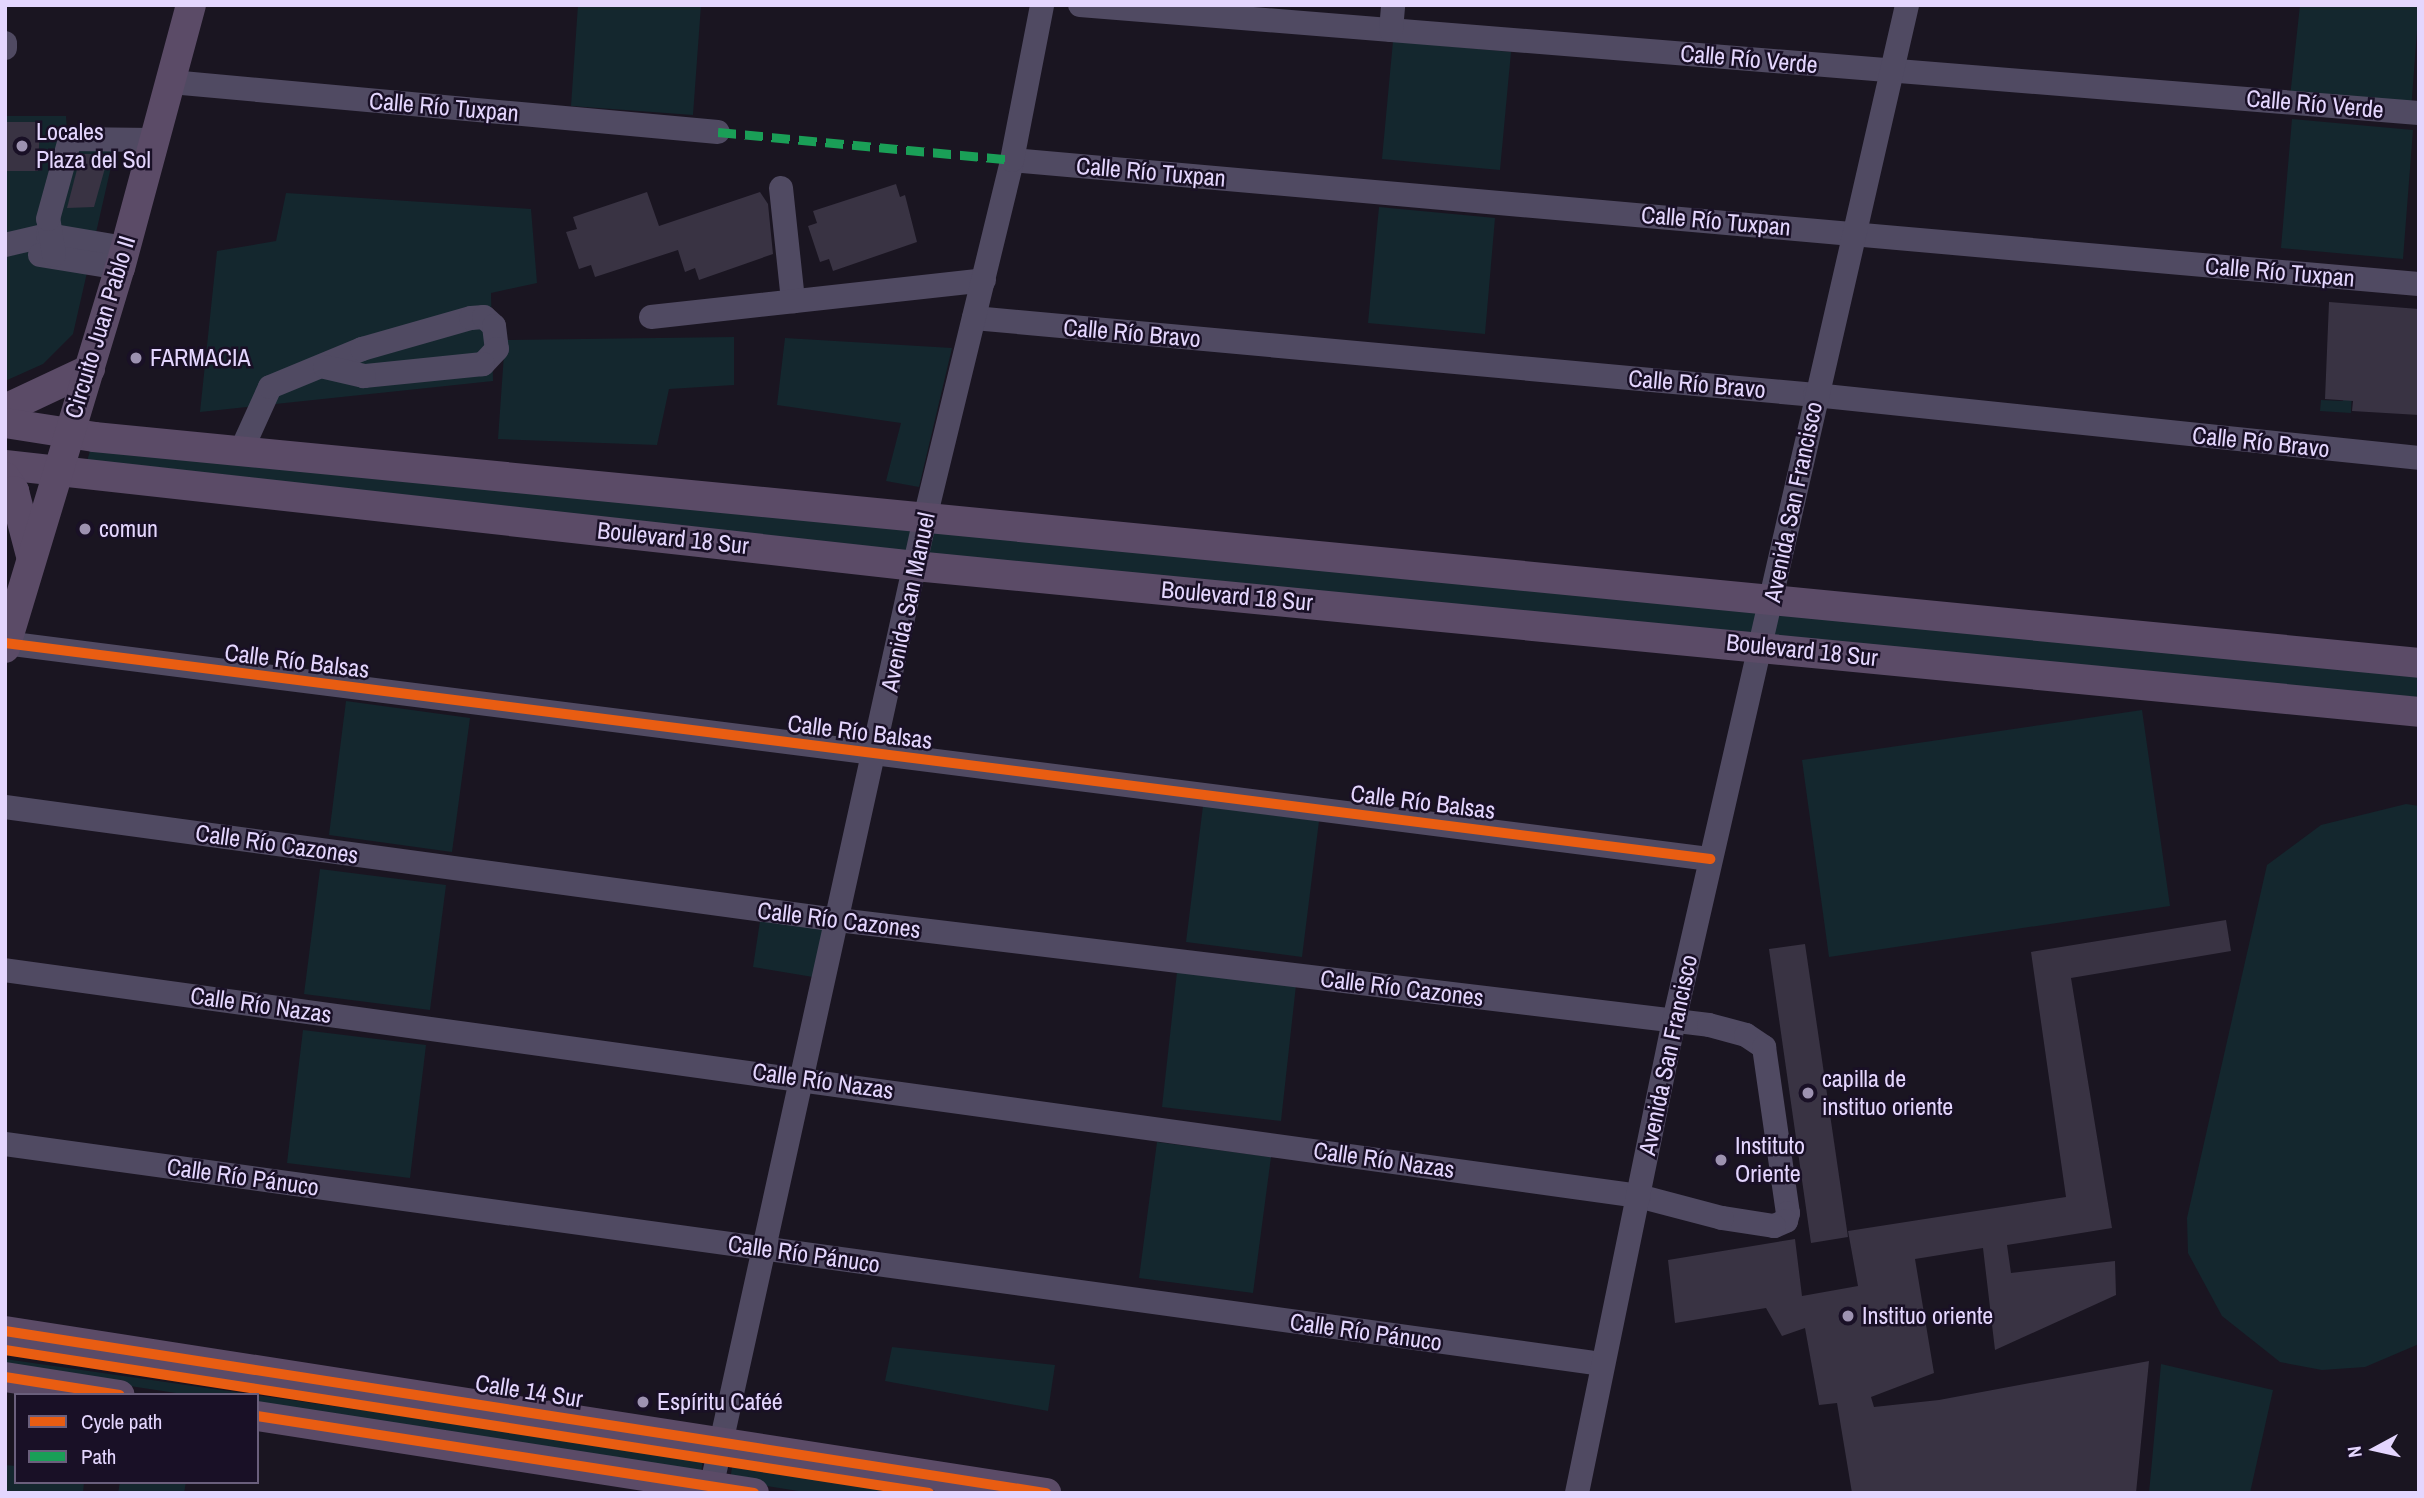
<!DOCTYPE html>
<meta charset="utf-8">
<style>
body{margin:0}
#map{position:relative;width:2424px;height:1498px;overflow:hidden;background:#1a1521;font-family:"Archivo Narrow",sans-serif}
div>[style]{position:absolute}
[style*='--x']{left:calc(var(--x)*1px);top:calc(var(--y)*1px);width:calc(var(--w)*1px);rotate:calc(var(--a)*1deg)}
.green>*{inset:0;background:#14272e}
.building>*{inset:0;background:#393343}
.minor>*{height:24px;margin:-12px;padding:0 12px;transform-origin:12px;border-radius:12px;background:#504a62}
.major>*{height:30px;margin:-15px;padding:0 15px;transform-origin:15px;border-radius:15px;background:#5b4b67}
.quiet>*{height:9px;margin-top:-4.5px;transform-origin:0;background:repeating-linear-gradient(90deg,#1a9f57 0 18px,transparent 0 27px)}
.cycleway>*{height:10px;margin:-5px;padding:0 5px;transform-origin:5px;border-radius:5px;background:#e95d12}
.dots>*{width:19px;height:19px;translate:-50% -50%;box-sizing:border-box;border:4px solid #191026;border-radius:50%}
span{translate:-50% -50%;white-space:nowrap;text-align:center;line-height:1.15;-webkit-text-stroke:5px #191026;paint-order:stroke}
.street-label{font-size:24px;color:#e4d6fe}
.poi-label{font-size:24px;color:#e4d6fe}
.left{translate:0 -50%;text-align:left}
.frame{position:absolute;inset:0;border:7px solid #e4d6fe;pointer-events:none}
.legend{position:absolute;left:14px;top:1393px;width:245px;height:91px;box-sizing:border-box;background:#191026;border:2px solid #6a5f7c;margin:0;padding:9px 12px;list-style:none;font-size:21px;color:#e4d6fe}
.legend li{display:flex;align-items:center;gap:14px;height:35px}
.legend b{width:35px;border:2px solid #6a5f7c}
.north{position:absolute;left:2340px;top:1414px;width:70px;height:70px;-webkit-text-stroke:5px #191026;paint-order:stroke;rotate:262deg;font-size:19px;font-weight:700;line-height:28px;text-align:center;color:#e4d6fe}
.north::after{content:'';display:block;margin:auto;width:24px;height:32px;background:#e4d6fe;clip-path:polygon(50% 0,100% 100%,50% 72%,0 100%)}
</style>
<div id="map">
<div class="green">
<div style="clip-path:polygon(578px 5px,701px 5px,693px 115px,571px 106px)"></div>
<div style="clip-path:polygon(2300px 5px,2419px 5px,2411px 110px,2290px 97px)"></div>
<div style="clip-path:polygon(1393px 41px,1511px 52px,1500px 170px,1382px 159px)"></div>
<div style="clip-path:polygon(5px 116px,66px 116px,67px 131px,118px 136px,73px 334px,43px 364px,5px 381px)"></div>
<div style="clip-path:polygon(2292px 119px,2413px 130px,2403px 259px,2281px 248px)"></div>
<div style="clip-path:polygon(286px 193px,531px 209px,537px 283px,491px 293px,493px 381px,200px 412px,217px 251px,276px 241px)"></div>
<div style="clip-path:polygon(1379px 207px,1495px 218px,1485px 334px,1368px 323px)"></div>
<div style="clip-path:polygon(734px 337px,734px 385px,669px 389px,657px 445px,498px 439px,505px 340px)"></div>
<div style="clip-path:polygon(785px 338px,952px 348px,919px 487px,886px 481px,901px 423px,777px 405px)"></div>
<div style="clip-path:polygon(2344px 381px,2352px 389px,2351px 413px,2320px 411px,2321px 400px,2343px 401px)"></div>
<div style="clip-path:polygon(94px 437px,2419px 663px,2419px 713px,83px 475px)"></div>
<div style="clip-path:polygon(346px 701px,470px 718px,452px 852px,329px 835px)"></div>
<div style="clip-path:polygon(2142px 710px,2170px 906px,1829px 957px,1802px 760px)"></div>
<div style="clip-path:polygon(2406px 804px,2419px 806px,2419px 1344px,2365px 1367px,2322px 1370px,2280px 1362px,2222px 1316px,2188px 1253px,2187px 1218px,2267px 865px,2321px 825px)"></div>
<div style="clip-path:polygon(1203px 806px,1319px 821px,1302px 957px,1186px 942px)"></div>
<div style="clip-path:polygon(320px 869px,446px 885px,430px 1010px,304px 994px)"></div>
<div style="clip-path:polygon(762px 908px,828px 918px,819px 978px,753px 967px)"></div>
<div style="clip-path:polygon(1177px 972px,1296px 985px,1281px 1121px,1162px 1107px)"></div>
<div style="clip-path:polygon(303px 1030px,426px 1045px,410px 1178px,287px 1163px)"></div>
<div style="clip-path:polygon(1157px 1142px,1271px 1157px,1253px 1293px,1139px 1278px)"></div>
<div style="clip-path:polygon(892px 1347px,1055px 1365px,1048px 1411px,885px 1381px)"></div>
<div style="clip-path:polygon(5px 1359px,703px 1459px,701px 1473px,257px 1405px,257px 1395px,189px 1395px,5px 1367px)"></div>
<div style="clip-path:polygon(2161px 1364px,2273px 1390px,2250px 1493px,2149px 1493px)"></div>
<div style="clip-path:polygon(733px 1461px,932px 1493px,811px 1493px,730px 1480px)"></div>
<div style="clip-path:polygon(5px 1465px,16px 1466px,16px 1482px,84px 1482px,83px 1493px,5px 1493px)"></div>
<div style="clip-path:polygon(120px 1482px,186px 1482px,184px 1493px,118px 1493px)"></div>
</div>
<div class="building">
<div style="clip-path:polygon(5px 122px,40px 122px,38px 171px,5px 171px)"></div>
<div style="clip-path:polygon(81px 154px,109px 154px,94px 207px,67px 208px)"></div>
<div style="clip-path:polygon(896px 184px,900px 197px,905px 195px,917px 242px,833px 271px,829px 259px,820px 262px,808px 226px,817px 223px,813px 211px)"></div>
<div style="clip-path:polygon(647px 192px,659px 226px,760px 192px,768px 204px,773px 254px,699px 280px,695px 268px,685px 272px,678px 250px,595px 277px,591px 265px,579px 269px,566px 232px,577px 229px,573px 217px)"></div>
<div style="clip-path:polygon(2329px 302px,2419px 309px,2419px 415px,2352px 411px,2353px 401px,2325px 399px)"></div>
<div style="clip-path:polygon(2226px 920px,2231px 951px,2071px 978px,2112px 1228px,2007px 1245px,2011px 1273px,2115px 1261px,2116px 1295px,1995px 1350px,1983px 1248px,1915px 1259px,1934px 1373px,1871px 1397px,1874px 1407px,1939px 1400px,2149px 1361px,2136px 1493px,1852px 1493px,1837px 1403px,1819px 1405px,1805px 1328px,1782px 1336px,1766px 1308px,1675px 1323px,1668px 1260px,1795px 1239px,1802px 1296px,1858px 1286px,1848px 1231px,2066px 1197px,2031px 952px)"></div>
<div style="clip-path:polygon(1805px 944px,1848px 1237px,1811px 1243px,1769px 949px)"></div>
</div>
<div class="minor">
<div style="--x:1080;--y:5;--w:1343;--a:4.61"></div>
<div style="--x:1391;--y:30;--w:25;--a:-85"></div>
<div style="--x:5;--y:43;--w:5;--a:90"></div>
<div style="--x:171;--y:82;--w:549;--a:5.22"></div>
<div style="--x:1012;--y:160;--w:1412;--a:5.04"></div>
<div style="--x:781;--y:188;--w:114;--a:83.9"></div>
<div style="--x:5;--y:245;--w:44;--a:-13.1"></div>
<div style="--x:48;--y:235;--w:78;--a:9.6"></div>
<div style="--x:40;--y:255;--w:81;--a:9.2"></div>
<div style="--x:54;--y:255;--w:36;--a:-99"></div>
<div style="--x:48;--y:219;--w:83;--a:-74.6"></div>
<div style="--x:70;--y:139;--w:83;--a:0.7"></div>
<div style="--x:651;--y:317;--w:335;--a:-6.3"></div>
<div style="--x:974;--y:318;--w:845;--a:5.23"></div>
<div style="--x:1815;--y:395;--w:607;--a:5.95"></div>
<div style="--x:241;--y:451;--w:70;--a:-65.6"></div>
<div style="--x:270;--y:387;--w:100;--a:-22.4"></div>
<div style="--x:362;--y:349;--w:113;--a:-15.9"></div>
<div style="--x:471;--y:318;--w:13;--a:-4"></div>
<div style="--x:484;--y:317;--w:13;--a:42"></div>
<div style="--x:494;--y:326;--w:23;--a:83"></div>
<div style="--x:497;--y:349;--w:21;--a:133"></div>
<div style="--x:483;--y:364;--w:120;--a:174.2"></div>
<div style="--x:364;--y:376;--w:40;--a:-167"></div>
<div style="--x:5;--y:643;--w:1719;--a:7.22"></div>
<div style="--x:5;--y:807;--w:841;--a:7.73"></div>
<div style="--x:838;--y:920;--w:877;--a:6.87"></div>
<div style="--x:1709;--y:1025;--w:38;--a:15"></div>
<div style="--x:1746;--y:1035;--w:22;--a:34"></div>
<div style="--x:1764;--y:1047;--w:168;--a:81.8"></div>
<div style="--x:1788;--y:1213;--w:8;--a:104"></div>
<div style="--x:1786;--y:1221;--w:13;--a:157"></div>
<div style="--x:1774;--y:1226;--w:53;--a:-171.3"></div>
<div style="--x:1722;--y:1218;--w:86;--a:-165.2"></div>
<div style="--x:1639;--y:1196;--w:1650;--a:-172.13"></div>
<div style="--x:5;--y:1144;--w:1613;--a:7.84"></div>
<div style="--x:710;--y:1493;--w:998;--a:-77.56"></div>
<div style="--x:925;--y:518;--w:368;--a:-76.3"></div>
<div style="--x:1012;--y:160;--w:158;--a:-79"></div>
<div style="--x:1577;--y:1493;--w:482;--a:-78.4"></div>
<div style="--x:1674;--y:1021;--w:1042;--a:-77.08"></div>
</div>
<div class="major">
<div style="--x:5;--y:409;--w:94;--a:-25.2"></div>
<div style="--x:5;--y:423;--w:90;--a:8.9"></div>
<div style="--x:94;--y:437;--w:2336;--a:5.55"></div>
<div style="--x:5;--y:465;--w:916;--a:6.33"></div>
<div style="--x:915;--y:566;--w:1511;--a:5.54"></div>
<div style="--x:5;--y:477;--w:17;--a:57"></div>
<div style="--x:14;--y:491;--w:67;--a:75.3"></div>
<div style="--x:5;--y:648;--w:397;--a:-73.2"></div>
<div style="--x:120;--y:268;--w:272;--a:-74.9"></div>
<div style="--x:5;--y:1331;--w:1054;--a:8.85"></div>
<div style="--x:5;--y:1377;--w:116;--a:8.9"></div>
<div style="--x:257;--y:1416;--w:503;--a:8.81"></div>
</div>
<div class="quiet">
<div style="--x:718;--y:132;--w:295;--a:5.4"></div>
</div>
<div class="cycleway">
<div style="--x:5;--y:643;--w:1719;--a:7.22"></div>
<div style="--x:5;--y:1331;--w:1054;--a:8.85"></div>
<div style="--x:5;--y:1350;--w:935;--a:8.8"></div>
<div style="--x:5;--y:1377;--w:116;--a:8.9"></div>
<div style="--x:257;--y:1416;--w:503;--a:8.81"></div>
</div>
<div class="dots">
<div style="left:22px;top:146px;background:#9d92b1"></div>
<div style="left:136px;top:358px;background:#9d92b1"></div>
<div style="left:85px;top:529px;background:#9d92b1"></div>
<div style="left:1808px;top:1093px;background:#9d92b1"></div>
<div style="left:1721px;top:1160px;background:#9d92b1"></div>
<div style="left:1848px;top:1316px;background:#9d92b1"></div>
<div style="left:643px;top:1402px;background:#9d92b1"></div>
</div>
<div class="street-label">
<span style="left:1749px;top:59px;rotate:5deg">Calle Río Verde</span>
<span style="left:2315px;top:104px;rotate:5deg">Calle Río Verde</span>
<span style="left:444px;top:107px;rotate:5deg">Calle Río Tuxpan</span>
<span style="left:1151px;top:172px;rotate:5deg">Calle Río Tuxpan</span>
<span style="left:1716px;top:221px;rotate:5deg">Calle Río Tuxpan</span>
<span style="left:2280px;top:272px;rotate:5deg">Calle Río Tuxpan</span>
<span style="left:100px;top:327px;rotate:-73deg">Circuito Juan Pablo II</span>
<span style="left:1132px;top:333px;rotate:5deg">Calle Río Bravo</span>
<span style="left:1697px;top:384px;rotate:5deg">Calle Río Bravo</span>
<span style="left:2261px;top:442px;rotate:6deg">Calle Río Bravo</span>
<span style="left:1793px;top:502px;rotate:-78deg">Avenida San Francisco</span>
<span style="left:673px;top:538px;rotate:6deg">Boulevard 18 Sur</span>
<span style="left:1237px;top:596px;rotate:5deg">Boulevard 18 Sur</span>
<span style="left:908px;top:602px;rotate:-78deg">Avenida San Manuel</span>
<span style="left:1802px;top:650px;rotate:6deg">Boulevard 18 Sur</span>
<span style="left:297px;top:661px;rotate:7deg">Calle Río Balsas</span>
<span style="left:860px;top:732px;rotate:7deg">Calle Río Balsas</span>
<span style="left:1423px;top:802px;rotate:7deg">Calle Río Balsas</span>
<span style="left:277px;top:844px;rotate:8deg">Calle Río Cazones</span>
<span style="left:839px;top:920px;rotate:7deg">Calle Río Cazones</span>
<span style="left:1402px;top:988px;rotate:7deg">Calle Río Cazones</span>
<span style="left:261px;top:1005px;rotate:8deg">Calle Río Nazas</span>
<span style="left:1668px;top:1055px;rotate:-78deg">Avenida San Francisco</span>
<span style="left:823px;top:1081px;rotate:8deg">Calle Río Nazas</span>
<span style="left:1384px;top:1160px;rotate:8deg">Calle Río Nazas</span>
<span style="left:243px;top:1177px;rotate:8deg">Calle Río Pánuco</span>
<span style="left:804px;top:1254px;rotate:8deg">Calle Río Pánuco</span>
<span style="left:1366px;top:1332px;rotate:8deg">Calle Río Pánuco</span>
<span style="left:529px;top:1391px;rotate:9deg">Calle 14 Sur</span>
</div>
<div class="poi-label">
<span class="left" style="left:36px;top:146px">Locales<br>Plaza del Sol</span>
<span class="left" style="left:150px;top:358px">FARMACIA</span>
<span class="left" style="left:99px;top:529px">comun</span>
<span class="left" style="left:1822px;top:1093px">capilla de<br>instituo oriente</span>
<span class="left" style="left:1735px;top:1160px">Instituto<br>Oriente</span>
<span class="left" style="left:1862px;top:1316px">Instituo oriente</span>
<span class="left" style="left:657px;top:1402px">Espíritu Caféé</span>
</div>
<div class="frame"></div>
<ul class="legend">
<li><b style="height:9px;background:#e95d12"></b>Cycle path</li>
<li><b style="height:9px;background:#1a9f57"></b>Path</li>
</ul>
<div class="north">N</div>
</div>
